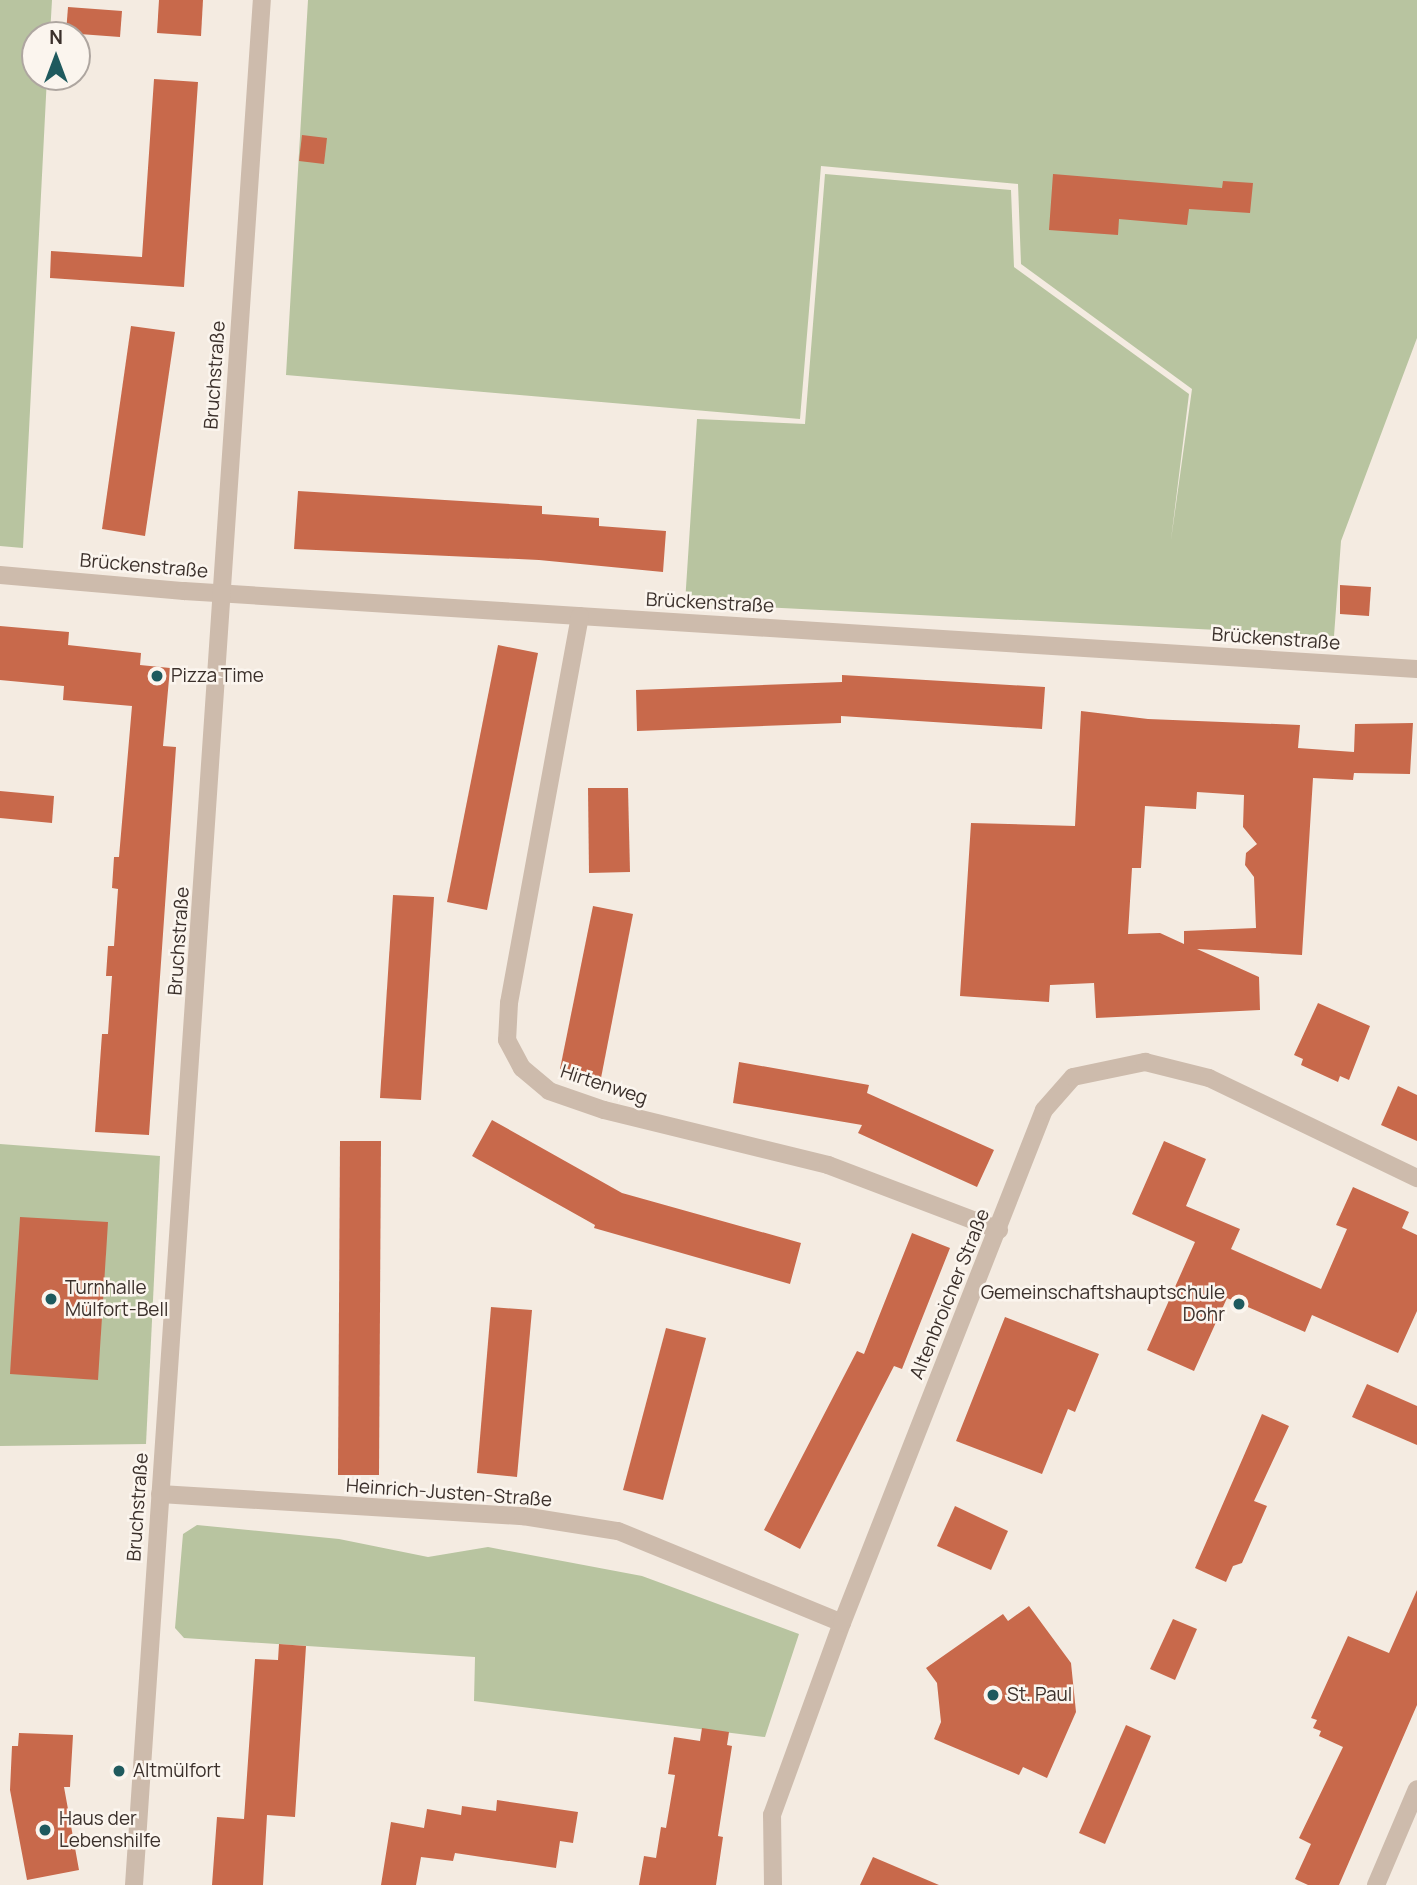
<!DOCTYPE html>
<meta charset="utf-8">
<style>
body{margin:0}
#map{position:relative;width:1417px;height:1885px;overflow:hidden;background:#f4ebe1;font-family:Manrope,sans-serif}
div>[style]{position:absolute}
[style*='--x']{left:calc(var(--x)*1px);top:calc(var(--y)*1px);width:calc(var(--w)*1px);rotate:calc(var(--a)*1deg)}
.green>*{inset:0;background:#b8c4a0}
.building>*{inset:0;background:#c8694b}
.street>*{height:18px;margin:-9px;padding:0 9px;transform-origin:9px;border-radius:9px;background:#cdbbac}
.dots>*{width:19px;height:19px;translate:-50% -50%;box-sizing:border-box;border:4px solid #fbf5ee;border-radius:50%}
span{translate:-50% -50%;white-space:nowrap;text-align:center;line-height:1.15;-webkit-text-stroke:5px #fbf5ee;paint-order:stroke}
.street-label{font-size:19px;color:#3b302b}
.poi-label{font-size:19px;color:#3b302b}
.left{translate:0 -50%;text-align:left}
.right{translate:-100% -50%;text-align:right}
.north{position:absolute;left:21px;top:21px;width:70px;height:70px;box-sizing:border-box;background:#fbf5ee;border:2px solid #aea6a0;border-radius:50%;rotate:0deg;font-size:19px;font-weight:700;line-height:28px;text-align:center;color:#3b302b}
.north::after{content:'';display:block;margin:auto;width:24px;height:32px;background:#1f5a5e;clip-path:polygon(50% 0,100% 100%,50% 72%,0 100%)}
</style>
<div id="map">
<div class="green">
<div style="clip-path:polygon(0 0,52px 0,50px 35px,35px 35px,35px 77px,47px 77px,23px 548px,0 546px)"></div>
<div style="clip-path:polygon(308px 0,1417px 0,1417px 338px,1341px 541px,1334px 636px,685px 603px,697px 419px,805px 424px,825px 174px,1011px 190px,1014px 267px,1189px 394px,1171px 540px,1192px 389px,1021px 264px,1018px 184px,821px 166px,800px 419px,286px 375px)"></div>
<div style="clip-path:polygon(0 1144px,160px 1156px,146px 1444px,0 1446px)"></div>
<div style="clip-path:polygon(197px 1525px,339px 1539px,428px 1557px,488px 1547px,642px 1576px,799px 1634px,765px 1737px,474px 1701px,475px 1657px,184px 1638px,175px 1628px,183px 1534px)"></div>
</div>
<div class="building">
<div style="clip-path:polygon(159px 0,203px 0,201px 36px,157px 33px)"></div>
<div style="clip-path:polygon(68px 7px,122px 11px,120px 37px,66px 33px)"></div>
<div style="clip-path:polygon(154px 79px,198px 82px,184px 287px,50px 278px,51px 251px,142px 257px)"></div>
<div style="clip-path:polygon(302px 135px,327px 138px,324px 164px,299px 161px)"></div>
<div style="clip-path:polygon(1053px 174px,1222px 188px,1223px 181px,1253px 183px,1250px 213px,1189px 209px,1187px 225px,1119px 219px,1118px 235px,1049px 230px)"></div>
<div style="clip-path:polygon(131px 326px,175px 332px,145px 536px,102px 529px)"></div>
<div style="clip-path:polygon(298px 491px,542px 506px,542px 514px,599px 518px,599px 526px,666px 531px,663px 572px,539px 560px,294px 549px)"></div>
<div style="clip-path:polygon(1340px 585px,1371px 587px,1369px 616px,1340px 614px)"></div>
<div style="clip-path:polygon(0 626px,69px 632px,68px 645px,141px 653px,140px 665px,170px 668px,163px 746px,176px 747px,149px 1135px,95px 1132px,102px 1034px,108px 1034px,112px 976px,106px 976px,108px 946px,114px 946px,118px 889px,112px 888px,114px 857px,119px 857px,132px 706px,63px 700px,64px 686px,0 680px)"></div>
<div style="clip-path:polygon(498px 645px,538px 653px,487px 910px,447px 902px)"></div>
<div style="clip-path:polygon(842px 675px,1045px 687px,1042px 729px,841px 716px,841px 723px,637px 731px,636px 690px,842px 682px)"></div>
<div style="clip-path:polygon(evenodd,1081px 711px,1148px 719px,1300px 725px,1298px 748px,1354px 752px,1355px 724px,1413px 723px,1410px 774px,1354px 773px,1353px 780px,1313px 778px,1302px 955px,1197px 949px,1259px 977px,1260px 1010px,1096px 1018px,1094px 983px,1050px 985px,1049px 1002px,960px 996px,971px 823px,1075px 826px,1081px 711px,1197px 792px,1244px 795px,1243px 827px,1257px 844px,1246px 853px,1245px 865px,1254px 877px,1256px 928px,1184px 931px,1184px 944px,1160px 933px,1128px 934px,1132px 868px,1141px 868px,1145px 806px,1196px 809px,1197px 792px)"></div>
<div style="clip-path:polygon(588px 788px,628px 788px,630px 872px,589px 873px)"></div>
<div style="clip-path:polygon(0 791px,54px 796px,52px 823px,0 818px)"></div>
<div style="clip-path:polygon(393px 895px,434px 897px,421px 1100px,380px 1098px)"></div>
<div style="clip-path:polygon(593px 906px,633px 914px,601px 1078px,560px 1069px)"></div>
<div style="clip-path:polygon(1318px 1003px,1370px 1026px,1349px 1080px,1340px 1076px,1338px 1082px,1301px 1065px,1303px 1059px,1294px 1055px)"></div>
<div style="clip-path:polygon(739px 1062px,869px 1085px,867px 1093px,994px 1150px,977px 1187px,858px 1133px,862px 1125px,733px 1103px)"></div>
<div style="clip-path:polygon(1398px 1086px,1417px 1095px,1417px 1141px,1381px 1125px)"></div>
<div style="clip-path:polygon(492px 1120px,622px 1193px,801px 1243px,790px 1284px,594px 1228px,595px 1225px,472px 1156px)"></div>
<div style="clip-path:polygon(340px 1141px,381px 1141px,379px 1475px,338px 1475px)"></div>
<div style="clip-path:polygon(1164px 1141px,1206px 1159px,1186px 1206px,1240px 1229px,1231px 1249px,1321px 1289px,1347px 1229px,1336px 1225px,1353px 1187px,1409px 1212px,1402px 1228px,1417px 1235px,1417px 1311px,1398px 1353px,1312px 1315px,1305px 1332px,1227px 1298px,1194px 1371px,1147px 1350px,1195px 1242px,1132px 1214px)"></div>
<div style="clip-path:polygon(20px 1217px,108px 1222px,98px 1380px,10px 1374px)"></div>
<div style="clip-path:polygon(912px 1233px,950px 1248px,902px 1369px,894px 1366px,800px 1549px,764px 1530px,857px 1351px,864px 1354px)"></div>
<div style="clip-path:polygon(491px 1307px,532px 1310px,517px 1477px,477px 1473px)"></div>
<div style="clip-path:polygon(1005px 1317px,1099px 1354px,1075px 1412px,1068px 1409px,1042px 1474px,956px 1441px)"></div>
<div style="clip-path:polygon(666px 1328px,706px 1338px,663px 1500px,623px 1490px)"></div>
<div style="clip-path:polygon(1367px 1384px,1417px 1406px,1417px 1445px,1352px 1417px)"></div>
<div style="clip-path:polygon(1262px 1414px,1289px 1426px,1254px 1501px,1267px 1506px,1242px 1563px,1233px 1566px,1226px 1582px,1195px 1568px)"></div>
<div style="clip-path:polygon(955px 1506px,1008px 1531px,991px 1570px,937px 1546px)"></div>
<div style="clip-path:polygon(1417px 1590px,1417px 1705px,1339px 1885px,1308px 1885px,1295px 1879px,1311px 1844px,1299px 1838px,1343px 1747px,1319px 1736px,1321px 1731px,1313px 1728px,1317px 1720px,1311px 1718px,1348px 1636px,1389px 1653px)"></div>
<div style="clip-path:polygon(1029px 1606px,1071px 1663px,1076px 1712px,1047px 1778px,1023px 1767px,1019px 1775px,934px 1739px,941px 1722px,937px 1683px,926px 1668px,1003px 1614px,1008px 1621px)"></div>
<div style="clip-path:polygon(1173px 1619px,1197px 1629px,1175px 1680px,1150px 1669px)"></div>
<div style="clip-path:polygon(279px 1644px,306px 1646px,295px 1817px,267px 1815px,263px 1885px,212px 1885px,217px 1817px,244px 1819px,255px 1659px,278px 1660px)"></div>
<div style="clip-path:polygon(1126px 1725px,1151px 1736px,1105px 1844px,1079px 1833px)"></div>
<div style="clip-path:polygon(702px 1728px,729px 1732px,727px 1745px,732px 1746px,718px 1836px,723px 1837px,716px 1885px,639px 1885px,644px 1856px,656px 1858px,661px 1827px,666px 1828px,675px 1775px,668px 1774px,674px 1737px,700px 1741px)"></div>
<div style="clip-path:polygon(19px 1733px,73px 1735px,70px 1787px,64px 1787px,79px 1870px,27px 1880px,10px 1790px,12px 1746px,18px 1746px)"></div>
<div style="clip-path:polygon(497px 1800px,578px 1812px,573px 1843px,560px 1841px,556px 1868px,455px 1853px,453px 1861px,421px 1857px,416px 1885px,381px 1885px,391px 1822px,424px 1828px,427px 1809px,461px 1815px,462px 1806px,496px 1811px)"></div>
<div style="clip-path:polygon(873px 1857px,939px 1885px,860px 1885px)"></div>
</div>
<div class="street">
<div style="--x:0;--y:575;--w:185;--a:5"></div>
<div style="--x:184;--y:591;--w:1235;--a:3.62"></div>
<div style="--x:580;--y:616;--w:393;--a:100.4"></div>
<div style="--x:509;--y:1003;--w:37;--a:93"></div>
<div style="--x:507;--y:1040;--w:32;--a:62"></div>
<div style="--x:522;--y:1068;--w:35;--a:40"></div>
<div style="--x:549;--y:1091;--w:58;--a:19.1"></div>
<div style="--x:604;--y:1110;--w:231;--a:13.8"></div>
<div style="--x:828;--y:1165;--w:183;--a:20.8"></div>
<div style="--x:160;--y:1494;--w:364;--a:3.5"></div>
<div style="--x:523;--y:1516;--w:96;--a:9"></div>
<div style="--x:618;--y:1531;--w:242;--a:22.3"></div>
<div style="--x:134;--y:1885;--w:1889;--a:-86.12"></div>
<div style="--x:773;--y:1885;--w:70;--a:-90.8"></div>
<div style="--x:772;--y:1815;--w:204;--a:-70"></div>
<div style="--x:842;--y:1623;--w:551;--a:-68.51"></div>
<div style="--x:1044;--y:1110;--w:44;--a:-48.7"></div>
<div style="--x:1073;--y:1077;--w:74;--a:-11.8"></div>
<div style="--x:1145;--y:1062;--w:66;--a:14"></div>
<div style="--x:1209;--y:1078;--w:231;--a:25.7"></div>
<div style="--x:1376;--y:1885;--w:104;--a:-66.9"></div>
</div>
<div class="dots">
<div style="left:157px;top:676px;background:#1f5a5e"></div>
<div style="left:51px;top:1299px;background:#1f5a5e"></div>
<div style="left:1239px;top:1304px;background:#1f5a5e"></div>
<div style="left:993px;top:1695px;background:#1f5a5e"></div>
<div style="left:119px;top:1771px;background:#1f5a5e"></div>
<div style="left:45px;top:1830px;background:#1f5a5e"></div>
</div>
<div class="street-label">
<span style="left:215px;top:375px;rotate:-86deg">Bruchstraße</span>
<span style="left:144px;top:566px;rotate:5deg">Brückenstraße</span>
<span style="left:710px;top:603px;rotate:3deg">Brückenstraße</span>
<span style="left:1276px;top:639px;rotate:4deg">Brückenstraße</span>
<span style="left:179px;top:941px;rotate:-86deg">Bruchstraße</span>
<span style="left:604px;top:1085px;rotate:18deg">Hirtenweg</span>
<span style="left:950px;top:1294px;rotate:-68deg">Altenbroicher Straße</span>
<span style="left:449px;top:1493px;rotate:4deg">Heinrich-Justen-Straße</span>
<span style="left:138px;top:1507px;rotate:-86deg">Bruchstraße</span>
</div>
<div class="poi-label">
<span class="left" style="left:171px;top:676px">Pizza Time</span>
<span class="left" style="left:65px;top:1299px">Turnhalle<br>Mülfort-Bell</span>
<span class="right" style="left:1225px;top:1304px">Gemeinschaftshauptschule<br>Dohr</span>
<span class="left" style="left:1007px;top:1695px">St. Paul</span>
<span class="left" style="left:133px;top:1771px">Altmülfort</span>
<span class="left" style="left:59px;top:1830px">Haus der<br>Lebenshilfe</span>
</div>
<div class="north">N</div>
</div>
